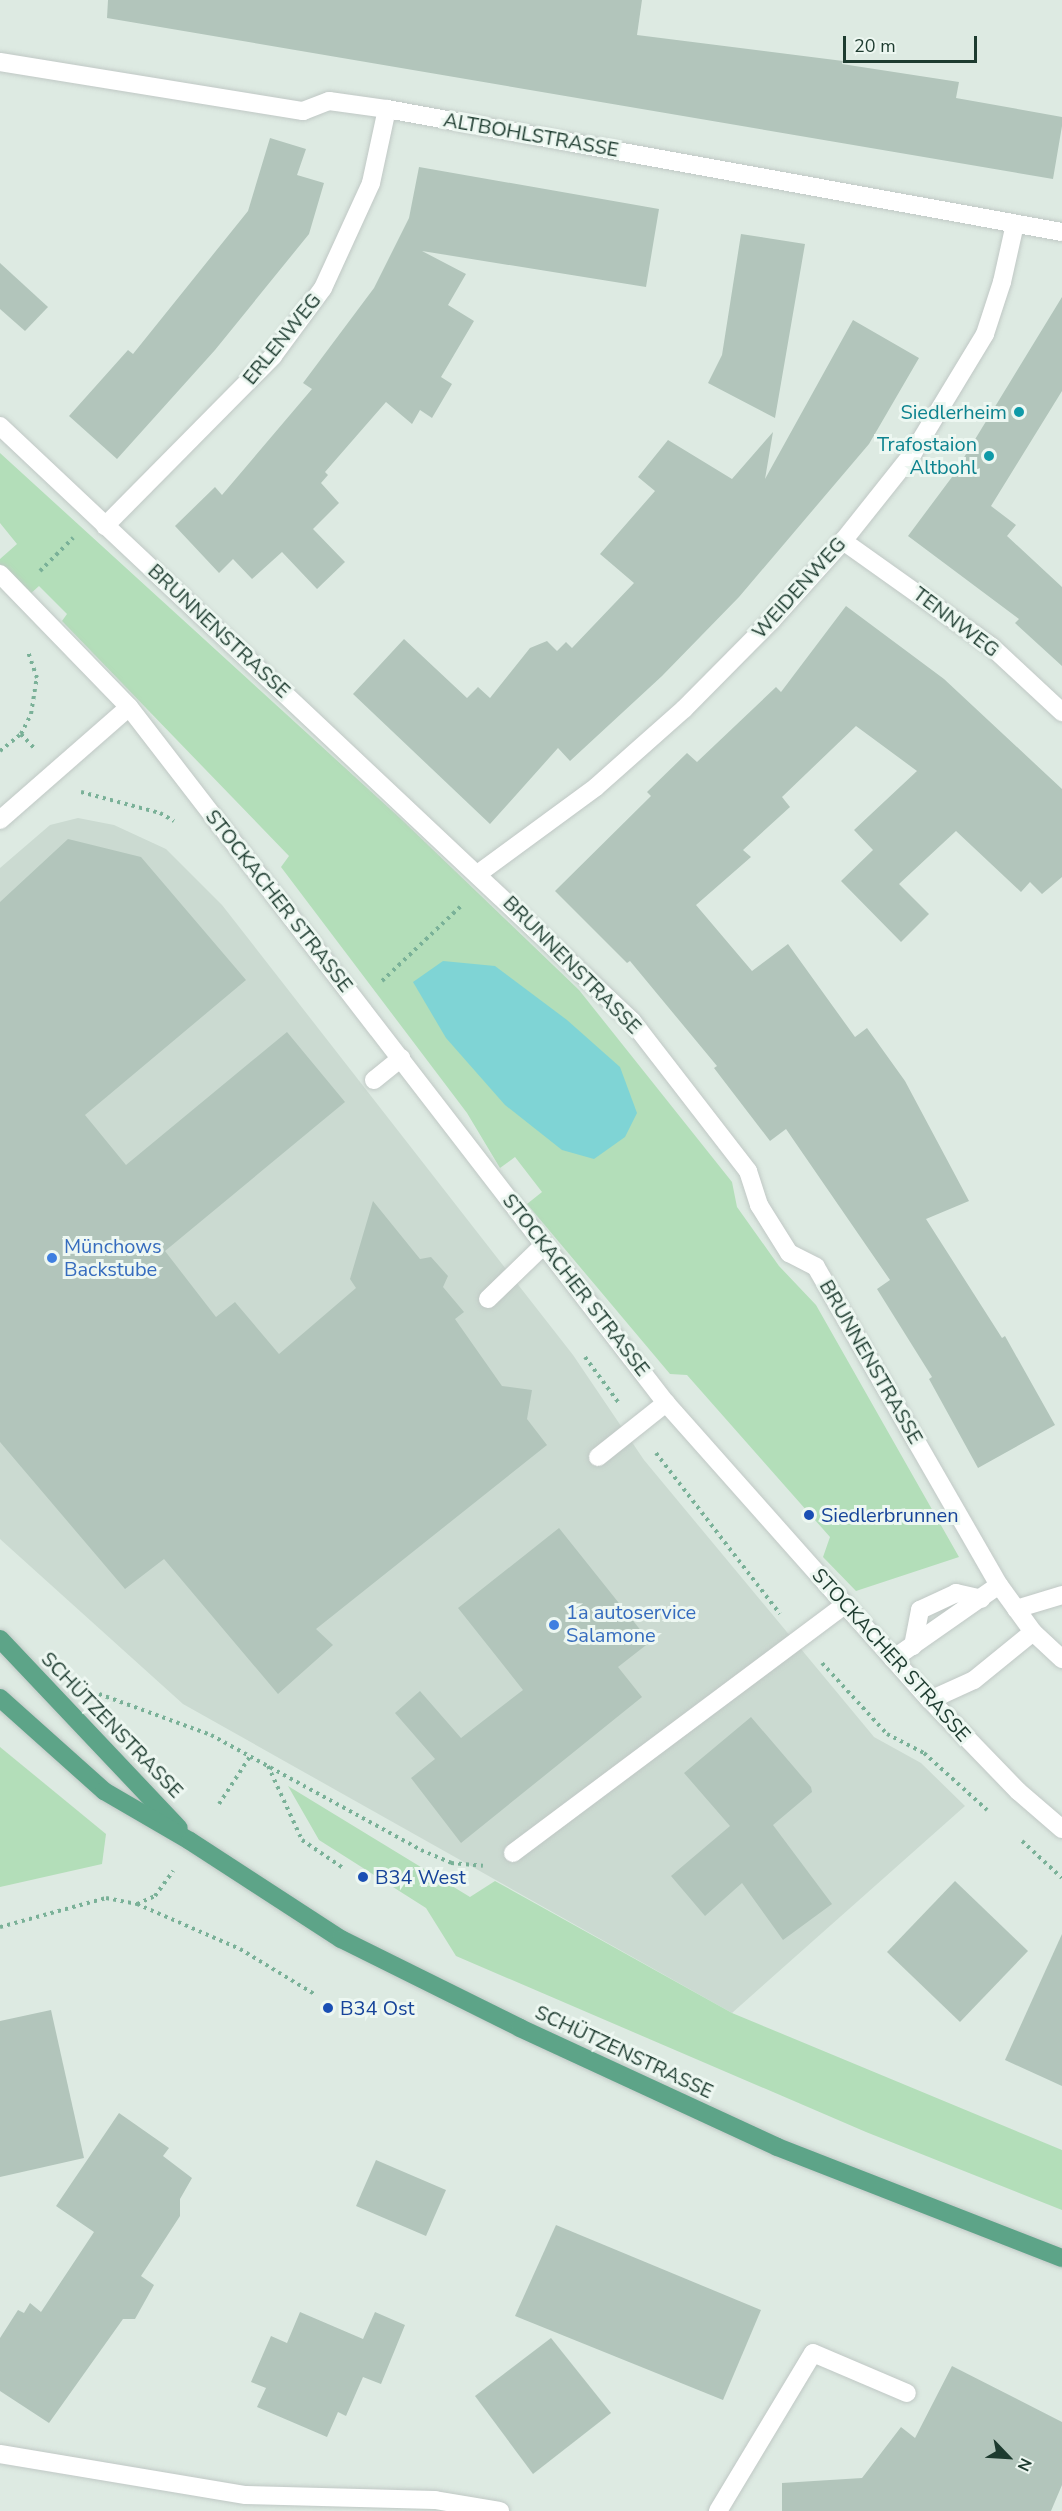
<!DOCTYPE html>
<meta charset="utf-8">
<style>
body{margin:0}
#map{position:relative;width:1062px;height:2511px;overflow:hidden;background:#ddeae2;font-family:"Nunito Sans",sans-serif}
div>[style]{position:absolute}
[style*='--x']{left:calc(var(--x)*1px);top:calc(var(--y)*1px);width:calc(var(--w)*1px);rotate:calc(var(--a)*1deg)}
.built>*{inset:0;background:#cbdad1}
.green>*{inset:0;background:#b3deb9}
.water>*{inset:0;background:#7fd4d5}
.building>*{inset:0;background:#b2c5bb}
.path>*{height:4px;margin-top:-2px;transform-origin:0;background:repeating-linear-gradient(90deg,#7ab198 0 3px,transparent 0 7.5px)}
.roads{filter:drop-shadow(0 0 2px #c0c8c5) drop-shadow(0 0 2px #c0c8c5)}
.minor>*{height:18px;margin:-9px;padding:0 9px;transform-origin:9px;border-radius:9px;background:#fff}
.major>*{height:18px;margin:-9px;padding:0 9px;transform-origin:9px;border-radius:9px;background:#5da488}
.dots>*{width:16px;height:16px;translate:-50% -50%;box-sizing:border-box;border:3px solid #edf7f1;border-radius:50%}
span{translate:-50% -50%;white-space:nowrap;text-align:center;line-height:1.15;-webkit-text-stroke:6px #edf7f1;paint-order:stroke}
.street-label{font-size:20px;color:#1d3b2f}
.culture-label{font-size:20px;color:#0d838f}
.right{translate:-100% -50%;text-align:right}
.shop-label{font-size:20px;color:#366cbe}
.left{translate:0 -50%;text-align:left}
.transit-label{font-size:20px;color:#164399}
.north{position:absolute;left:978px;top:2427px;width:60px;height:60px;-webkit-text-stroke:4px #edf7f1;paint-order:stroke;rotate:115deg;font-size:16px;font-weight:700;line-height:24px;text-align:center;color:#1d3b2f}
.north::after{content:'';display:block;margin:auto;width:21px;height:27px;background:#1d3b2f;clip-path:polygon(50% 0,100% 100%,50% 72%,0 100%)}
.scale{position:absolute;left:843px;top:36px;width:134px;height:27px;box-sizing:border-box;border:3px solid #1d3b2f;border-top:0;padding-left:8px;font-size:18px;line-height:21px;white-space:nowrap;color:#1d3b2f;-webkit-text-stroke:4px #edf7f1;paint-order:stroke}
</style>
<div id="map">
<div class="built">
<div style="clip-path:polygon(78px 818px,114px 825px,166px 849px,222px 905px,573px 1355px,644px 1460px,874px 1737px,921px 1763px,965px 1806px,732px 2013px,183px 1704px,0 1539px,0 868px,50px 825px)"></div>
</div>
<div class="green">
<div style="clip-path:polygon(0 453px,400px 818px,579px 990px,732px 1182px,737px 1207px,779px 1266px,816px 1305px,959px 1557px,856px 1591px,823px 1557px,830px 1537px,687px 1375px,670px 1374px,527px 1204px,542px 1192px,515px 1157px,500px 1168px,467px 1113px,281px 867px,289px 856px,62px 621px,67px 614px,39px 586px,29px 595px,0 564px,0 559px,17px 544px,0 523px)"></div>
<div style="clip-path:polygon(0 1747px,106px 1834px,102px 1864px,0 1887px)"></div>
<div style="clip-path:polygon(288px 1786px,470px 1897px,495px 1881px,732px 2013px,1062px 2150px,1062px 2210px,866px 2132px,456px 1956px,426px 1908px,319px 1840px)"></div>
</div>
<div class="water">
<div style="clip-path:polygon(443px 961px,495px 966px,567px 1020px,620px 1067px,637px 1113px,625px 1137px,594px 1159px,562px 1150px,505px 1105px,446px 1038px,413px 982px)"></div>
</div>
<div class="building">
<div style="clip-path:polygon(108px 0,642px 0,637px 35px,843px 61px,842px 64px,959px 82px,956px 98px,1062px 117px,1062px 126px,1053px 179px,107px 18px)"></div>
<div style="clip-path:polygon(270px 138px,306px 149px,297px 175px,324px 183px,309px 234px,215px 350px,117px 459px,69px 416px,128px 350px,133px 354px,248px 211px)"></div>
<div style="clip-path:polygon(419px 167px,659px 209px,646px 287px,422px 251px,466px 274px,448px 305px,474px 321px,441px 377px,452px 384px,432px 418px,420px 410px,412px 424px,386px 402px,325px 472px,328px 475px,321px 483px,339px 503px,313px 529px,345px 562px,317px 589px,282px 552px,252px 579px,233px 559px,219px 573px,175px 526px,215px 487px,222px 495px,312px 389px,303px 383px,374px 288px,409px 218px)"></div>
<div style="clip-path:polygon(741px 234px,805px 244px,775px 418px,708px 383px,722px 355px)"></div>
<div style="clip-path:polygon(0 263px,48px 307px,25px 331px,0 309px)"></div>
<div style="clip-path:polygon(1062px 297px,1062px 391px,991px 506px,1016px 525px,1007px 536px,1062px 587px,1062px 666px,1015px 623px,1019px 619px,908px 536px,952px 477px)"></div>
<div style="clip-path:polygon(853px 320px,919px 358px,869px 444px,739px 597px,662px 676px,570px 761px,558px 748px,490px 824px,353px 694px,404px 639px,467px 698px,478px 687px,490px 698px,530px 648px,547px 641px,557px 651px,566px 642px,572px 648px,634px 583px,600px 554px,655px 491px,638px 477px,668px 440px,732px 479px,773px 432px,765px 479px)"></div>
<div style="clip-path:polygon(846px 606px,944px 679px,1062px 789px,1062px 877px,1042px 894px,1030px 882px,1021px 892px,956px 831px,899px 884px,929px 914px,901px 942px,841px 881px,873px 850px,854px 830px,917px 771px,856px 726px,782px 797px,790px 807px,743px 850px,751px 857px,696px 905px,752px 971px,788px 944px,855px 1037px,867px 1028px,905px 1081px,969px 1201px,926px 1219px,1002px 1338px,1005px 1336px,1055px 1425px,978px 1468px,929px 1379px,932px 1377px,877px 1289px,890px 1280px,786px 1129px,770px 1141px,714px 1068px,717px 1066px,630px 961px,627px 963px,555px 891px,651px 796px,647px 792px,687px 753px,697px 762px,776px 687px,781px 692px)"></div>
<div style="clip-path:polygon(68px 839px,141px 857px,246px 980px,85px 1115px,126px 1165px,287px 1032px,345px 1102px,165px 1251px,216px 1317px,235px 1302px,279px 1354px,356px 1288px,350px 1279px,373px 1201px,420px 1259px,431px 1257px,448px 1276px,443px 1287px,464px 1312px,455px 1319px,502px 1386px,532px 1390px,527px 1419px,547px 1445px,316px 1629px,333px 1645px,278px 1694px,164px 1559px,125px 1589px,0 1442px,0 902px)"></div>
<div style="clip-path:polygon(559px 1528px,650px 1642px,618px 1667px,642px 1697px,461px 1843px,411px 1778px,435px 1759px,395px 1713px,420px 1691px,461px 1738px,523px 1690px,458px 1608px)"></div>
<div style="clip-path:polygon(751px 1717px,811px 1787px,812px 1792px,773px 1825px,832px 1904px,783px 1940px,742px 1883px,705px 1916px,671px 1876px,730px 1826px,684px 1773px)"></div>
<div style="clip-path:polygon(955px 1881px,1028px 1951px,960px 2022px,887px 1952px)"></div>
<div style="clip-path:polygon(1062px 1934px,1062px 2086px,1005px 2060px)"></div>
<div style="clip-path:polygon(51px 2010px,84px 2158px,0 2177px,0 2021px)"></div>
<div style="clip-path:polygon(119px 2113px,169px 2148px,163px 2156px,192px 2178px,180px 2199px,180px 2216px,141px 2276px,154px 2285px,135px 2319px,123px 2319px,49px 2423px,0 2391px,0 2338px,18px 2310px,24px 2313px,30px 2303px,41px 2312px,94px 2232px,56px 2206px)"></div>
<div style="clip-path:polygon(376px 2160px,446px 2190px,426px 2236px,356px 2206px)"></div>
<div style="clip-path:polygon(556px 2225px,761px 2310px,723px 2400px,515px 2316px)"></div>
<div style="clip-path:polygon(300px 2312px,363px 2339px,375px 2312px,405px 2325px,381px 2384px,363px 2377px,346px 2416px,338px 2412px,327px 2437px,257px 2407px,266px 2388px,251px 2382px,271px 2336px,287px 2343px)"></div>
<div style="clip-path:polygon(551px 2338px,611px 2413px,533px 2474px,475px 2396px)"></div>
<div style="clip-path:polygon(952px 2366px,1062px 2422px,1062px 2485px,1051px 2511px,782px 2511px,782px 2483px,862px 2478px,901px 2427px,915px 2438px)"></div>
</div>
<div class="path">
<div style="--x:40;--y:571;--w:47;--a:-45"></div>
<div style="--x:21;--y:734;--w:22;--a:-63"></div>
<div style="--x:31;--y:714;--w:36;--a:-81"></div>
<div style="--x:37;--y:678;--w:28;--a:-109"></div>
<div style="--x:0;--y:751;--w:27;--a:-39"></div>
<div style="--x:21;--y:734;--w:19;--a:47"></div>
<div style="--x:81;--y:792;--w:82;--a:14.9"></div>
<div style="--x:160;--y:813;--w:16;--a:30"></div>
<div style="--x:382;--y:981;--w:109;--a:-43.5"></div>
<div style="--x:585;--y:1357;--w:56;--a:53.7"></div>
<div style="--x:656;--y:1453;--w:203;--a:52.4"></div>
<div style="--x:822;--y:1663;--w:96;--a:47.5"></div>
<div style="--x:887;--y:1734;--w:42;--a:27.2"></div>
<div style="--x:924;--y:1753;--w:85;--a:42.1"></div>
<div style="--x:99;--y:1694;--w:119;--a:20.1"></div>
<div style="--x:211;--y:1735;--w:239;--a:28.7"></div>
<div style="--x:421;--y:1850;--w:33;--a:23"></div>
<div style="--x:451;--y:1863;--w:32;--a:5"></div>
<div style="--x:268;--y:1766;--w:81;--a:65.3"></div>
<div style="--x:302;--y:1840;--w:50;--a:34.3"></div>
<div style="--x:219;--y:1804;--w:59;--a:-56.9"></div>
<div style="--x:1022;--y:1841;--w:54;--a:42.8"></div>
<div style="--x:137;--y:1904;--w:112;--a:23.6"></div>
<div style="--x:240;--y:1949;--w:89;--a:31.2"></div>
<div style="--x:0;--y:1927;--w:110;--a:-15.3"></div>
<div style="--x:106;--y:1898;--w:32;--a:11"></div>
<div style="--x:137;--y:1904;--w:20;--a:-24"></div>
<div style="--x:155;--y:1896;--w:31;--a:-54"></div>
</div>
<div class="roads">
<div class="minor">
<div style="--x:0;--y:62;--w:307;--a:9.2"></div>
<div style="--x:303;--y:111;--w:28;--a:-21"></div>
<div style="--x:329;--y:101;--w:59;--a:7.9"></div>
<div style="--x:387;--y:109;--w:686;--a:10.33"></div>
<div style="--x:0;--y:426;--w:868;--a:43.27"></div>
<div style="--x:632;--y:1021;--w:190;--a:52.3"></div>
<div style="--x:748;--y:1171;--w:36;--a:72"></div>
<div style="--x:759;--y:1205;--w:57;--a:58"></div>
<div style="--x:789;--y:1253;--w:30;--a:27"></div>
<div style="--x:816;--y:1267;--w:367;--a:60.1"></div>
<div style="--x:999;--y:1585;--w:58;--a:54.1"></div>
<div style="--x:1033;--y:1632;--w:40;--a:43"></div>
<div style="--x:105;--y:526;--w:239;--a:-45.3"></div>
<div style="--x:273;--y:356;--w:84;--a:-53.7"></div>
<div style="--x:323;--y:288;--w:115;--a:-65.4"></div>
<div style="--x:371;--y:183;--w:76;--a:-77.8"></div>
<div style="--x:843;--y:541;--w:183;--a:35.4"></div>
<div style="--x:992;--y:647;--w:96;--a:42.9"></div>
<div style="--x:0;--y:574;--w:185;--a:45.9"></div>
<div style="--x:129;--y:707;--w:879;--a:52.35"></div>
<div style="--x:666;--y:1403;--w:397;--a:48.4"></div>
<div style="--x:930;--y:1700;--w:127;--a:46"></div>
<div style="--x:1018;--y:1791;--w:58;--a:40.8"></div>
<div style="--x:0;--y:820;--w:171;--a:-41.2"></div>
<div style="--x:479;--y:873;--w:145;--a:-36.3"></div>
<div style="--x:596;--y:787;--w:118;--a:-41.6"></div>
<div style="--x:684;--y:709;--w:124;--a:-45.3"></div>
<div style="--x:771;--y:621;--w:108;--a:-48"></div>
<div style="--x:843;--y:541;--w:112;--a:-51.5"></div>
<div style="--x:913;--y:453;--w:139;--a:-58.8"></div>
<div style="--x:985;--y:334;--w:55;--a:-71.9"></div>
<div style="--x:1002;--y:282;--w:59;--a:-77.4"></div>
<div style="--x:374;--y:1080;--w:35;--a:-39"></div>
<div style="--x:488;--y:1299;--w:78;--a:-44"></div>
<div style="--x:598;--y:1457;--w:87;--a:-38.5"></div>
<div style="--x:1016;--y:1609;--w:48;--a:-16.9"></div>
<div style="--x:913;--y:1646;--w:37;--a:-79"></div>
<div style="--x:920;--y:1610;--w:40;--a:-25"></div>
<div style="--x:956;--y:1593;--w:26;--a:13"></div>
<div style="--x:893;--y:1659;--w:129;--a:-34.9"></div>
<div style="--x:930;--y:1700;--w:48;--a:-24.4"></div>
<div style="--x:974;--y:1680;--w:76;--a:-39.1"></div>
<div style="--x:513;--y:1853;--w:414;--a:-36.8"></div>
<div style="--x:0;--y:2454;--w:249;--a:9.5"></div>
<div style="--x:246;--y:2495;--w:189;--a:1.5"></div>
<div style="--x:435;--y:2500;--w:66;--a:9.6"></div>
<div style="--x:718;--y:2511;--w:184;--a:-59"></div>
<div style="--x:813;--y:2353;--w:102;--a:23.1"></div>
</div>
<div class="major">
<div style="--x:0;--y:1639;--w:260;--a:46.6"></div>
<div style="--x:0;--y:1698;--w:140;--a:41.8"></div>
<div style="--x:104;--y:1791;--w:99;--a:30.2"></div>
<div style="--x:190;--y:1841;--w:180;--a:33"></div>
<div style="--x:341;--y:1939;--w:200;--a:26.4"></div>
<div style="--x:520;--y:2028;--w:283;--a:24.8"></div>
<div style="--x:777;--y:2147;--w:306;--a:21.3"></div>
</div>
</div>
<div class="dots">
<div style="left:1019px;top:412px;background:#0f9aa8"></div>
<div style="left:989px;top:456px;background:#0f9aa8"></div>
<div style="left:52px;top:1258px;background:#3f7fe0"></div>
<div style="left:809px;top:1515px;background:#1a4fb4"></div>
<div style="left:554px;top:1625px;background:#3f7fe0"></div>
<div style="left:363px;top:1877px;background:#1a4fb4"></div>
<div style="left:328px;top:2008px;background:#1a4fb4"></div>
</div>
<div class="street-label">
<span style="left:531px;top:135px;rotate:10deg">ALTBOHLSTRASSE</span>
<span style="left:282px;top:339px;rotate:-51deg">ERLENWEG</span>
<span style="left:799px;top:588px;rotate:-48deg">WEIDENWEG</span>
<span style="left:956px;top:622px;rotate:37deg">TENNWEG</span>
<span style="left:219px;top:631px;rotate:43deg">BRUNNENSTRASSE</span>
<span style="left:279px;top:901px;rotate:52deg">STOCKACHER STRASSE</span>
<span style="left:572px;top:965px;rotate:45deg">BRUNNENSTRASSE</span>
<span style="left:576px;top:1285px;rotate:52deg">STOCKACHER STRASSE</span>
<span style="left:871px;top:1362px;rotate:60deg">BRUNNENSTRASSE</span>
<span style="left:891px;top:1655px;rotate:48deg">STOCKACHER STRASSE</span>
<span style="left:112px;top:1725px;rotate:46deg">SCHÜTZENSTRASSE</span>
<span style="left:624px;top:2052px;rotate:25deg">SCHÜTZENSTRASSE</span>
</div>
<div class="culture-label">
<span class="right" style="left:1007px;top:412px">Siedlerheim</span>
<span class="right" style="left:977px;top:456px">Trafostaion<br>Altbohl</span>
</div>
<div class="shop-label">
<span class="left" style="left:64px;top:1258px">Münchows<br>Backstube</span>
<span class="left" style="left:566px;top:1624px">1a autoservice<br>Salamone</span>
</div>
<div class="transit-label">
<span class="left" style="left:821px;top:1515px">Siedlerbrunnen</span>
<span class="left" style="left:375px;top:1877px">B34 West</span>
<span class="left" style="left:340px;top:2008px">B34 Ost</span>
</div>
<div class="north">N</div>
<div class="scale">20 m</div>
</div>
